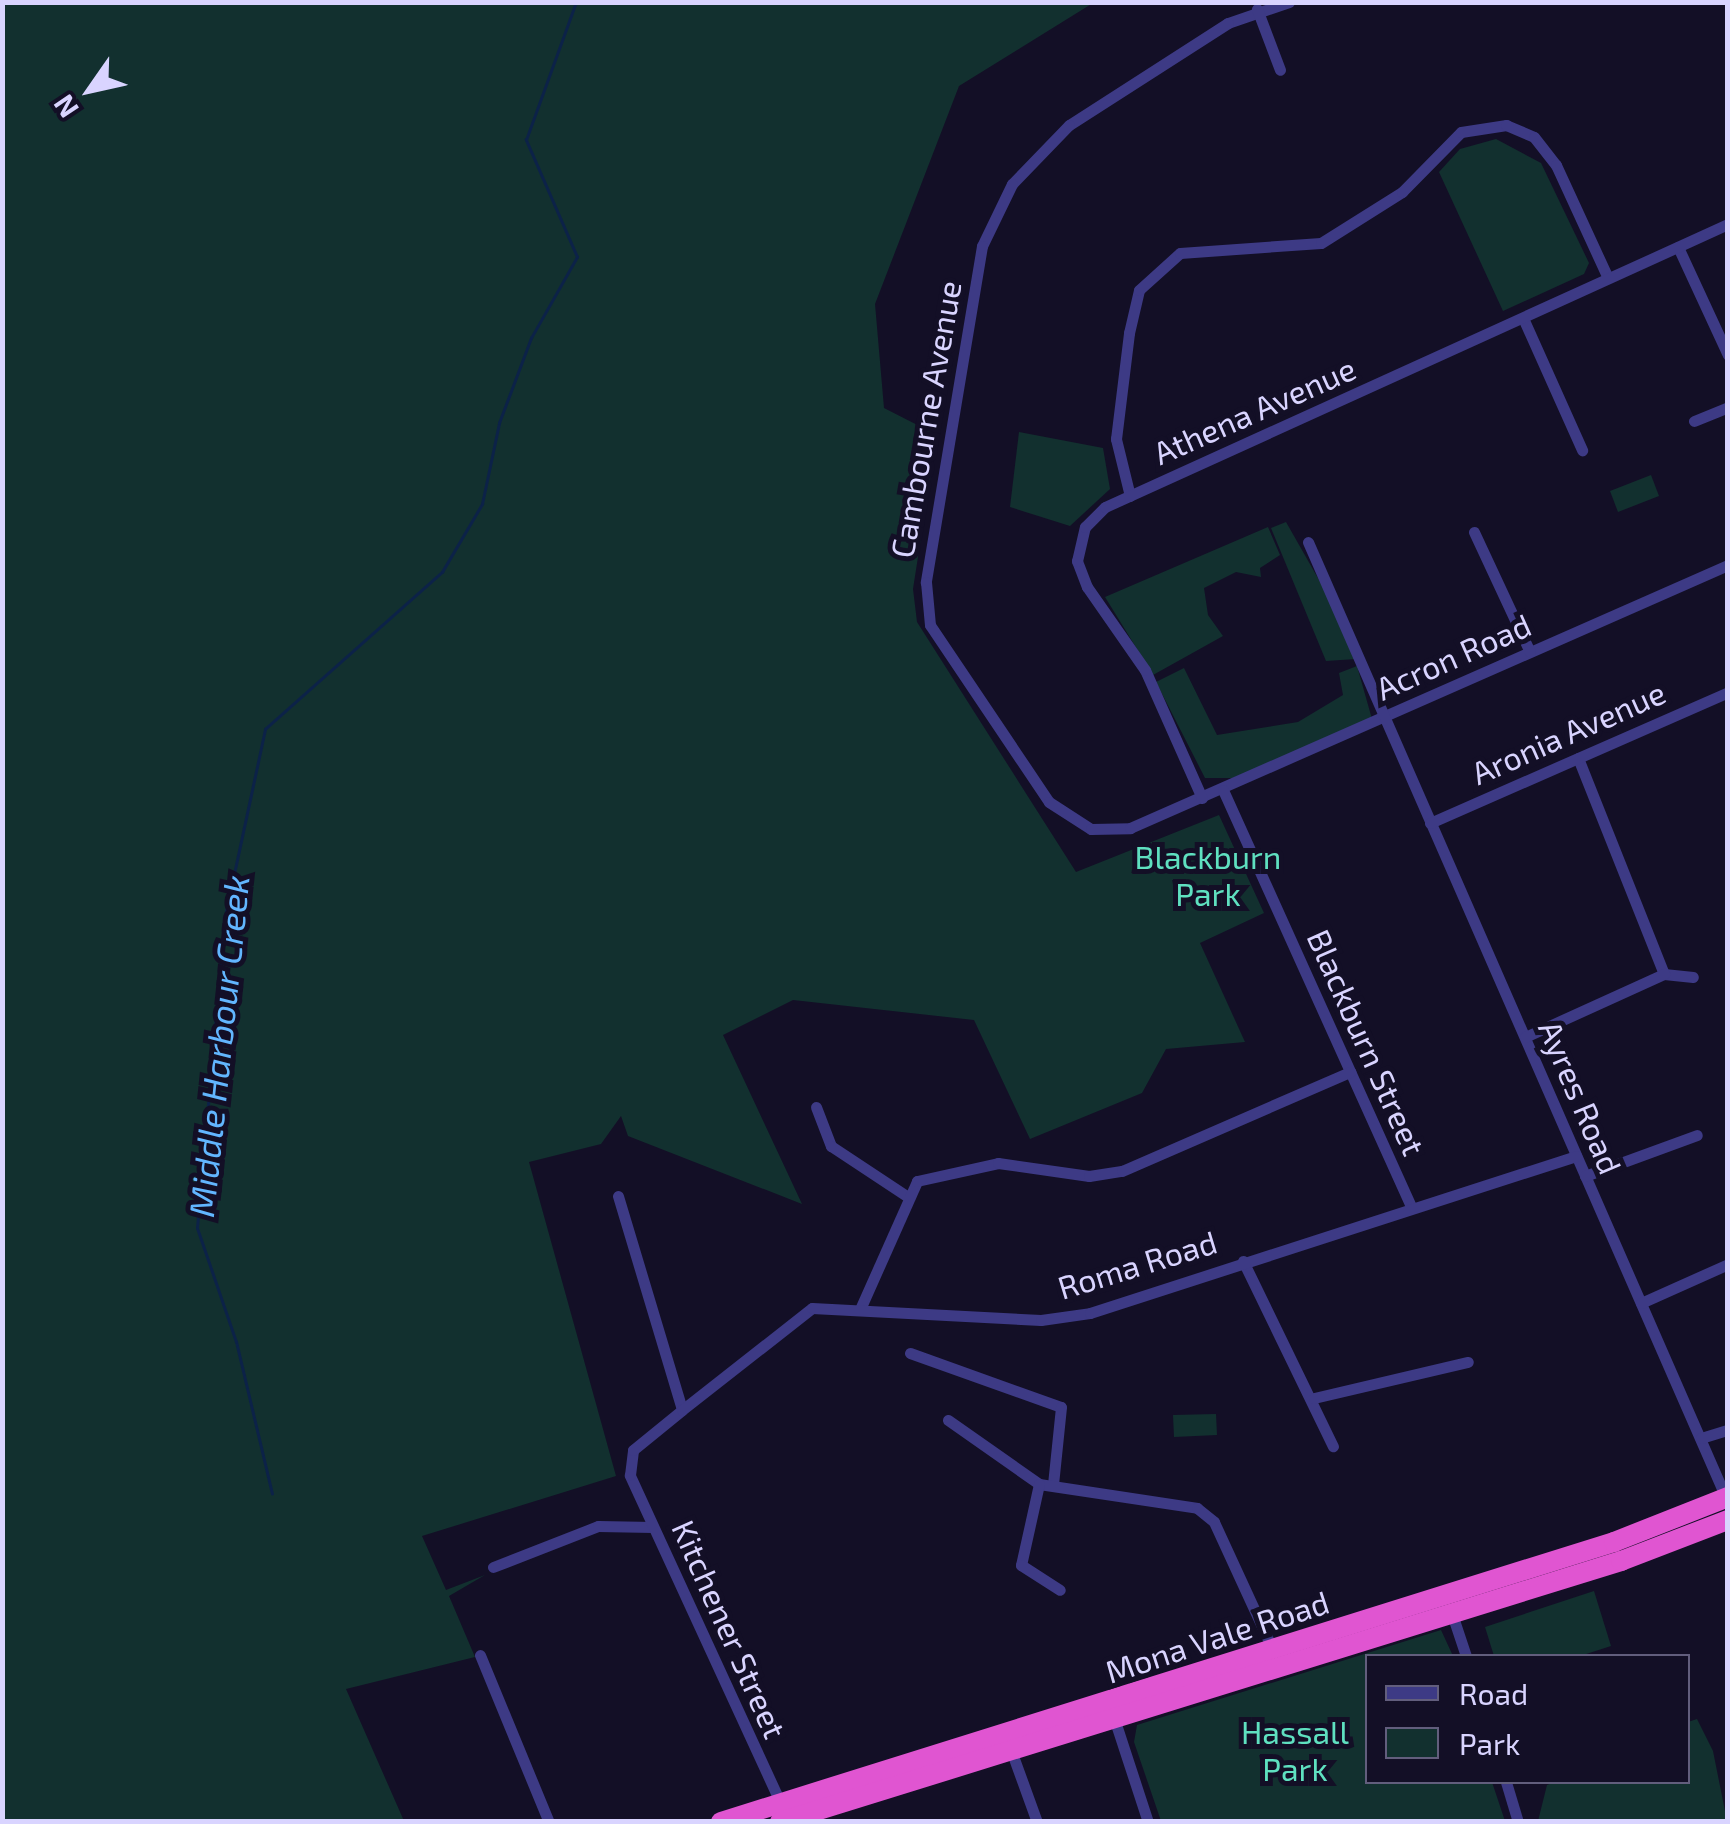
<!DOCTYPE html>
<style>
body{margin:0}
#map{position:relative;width:1730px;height:1824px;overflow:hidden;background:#130f26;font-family:"Exo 2",sans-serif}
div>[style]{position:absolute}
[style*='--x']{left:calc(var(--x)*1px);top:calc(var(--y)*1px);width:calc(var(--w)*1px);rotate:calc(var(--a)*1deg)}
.green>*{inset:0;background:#12302f}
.stream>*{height:2.5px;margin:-1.25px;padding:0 1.25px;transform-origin:1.25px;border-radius:1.25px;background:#0c2248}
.minor>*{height:11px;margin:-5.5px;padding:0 5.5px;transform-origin:5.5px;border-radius:5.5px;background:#3d3a85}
.trunk>*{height:20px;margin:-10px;padding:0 10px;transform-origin:10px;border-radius:10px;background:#e055d1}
span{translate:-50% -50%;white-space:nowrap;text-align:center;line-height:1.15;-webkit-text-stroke:10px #130f26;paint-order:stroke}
.street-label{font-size:32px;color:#d9d4ff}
.park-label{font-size:32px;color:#5fe0c0}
.water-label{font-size:35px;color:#62b6ff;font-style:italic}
.frame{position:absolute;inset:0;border:5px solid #d9d4ff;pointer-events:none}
.legend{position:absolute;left:1365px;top:1654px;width:325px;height:130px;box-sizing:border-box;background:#130f26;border:2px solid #625e7d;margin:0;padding:12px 18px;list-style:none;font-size:30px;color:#d9d4ff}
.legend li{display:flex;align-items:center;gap:20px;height:50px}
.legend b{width:50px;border:2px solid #625e7d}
.north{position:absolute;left:40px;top:40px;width:100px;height:100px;-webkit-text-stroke:8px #130f26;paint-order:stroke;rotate:236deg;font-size:28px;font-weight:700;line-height:40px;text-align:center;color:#d9d4ff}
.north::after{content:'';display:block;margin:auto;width:35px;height:45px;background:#d9d4ff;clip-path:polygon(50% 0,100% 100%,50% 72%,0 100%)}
</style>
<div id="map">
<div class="green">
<div style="clip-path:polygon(3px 3px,1093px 3px,959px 86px,875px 304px,884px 408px,937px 435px,913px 589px,917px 622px,1076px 872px,1219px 815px,1264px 913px,1200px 943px,1245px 1042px,1166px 1049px,1142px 1093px,1030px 1139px,974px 1020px,793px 1000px,723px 1035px,802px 1204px,628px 1136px,621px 1116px,601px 1144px,529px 1162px,616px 1476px,422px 1536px,446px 1590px,485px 1575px,449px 1596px,475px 1657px,346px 1689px,404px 1821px,3px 1822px)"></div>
<div style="clip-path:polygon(1496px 139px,1541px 163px,1589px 263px,1584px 274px,1503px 311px,1439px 172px,1460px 149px)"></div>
<div style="clip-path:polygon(1019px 432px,1103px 448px,1110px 489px,1070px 526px,1010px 507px)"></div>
<div style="clip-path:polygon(1651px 475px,1659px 496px,1618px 512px,1610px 491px)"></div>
<div style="clip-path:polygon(1286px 522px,1323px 587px,1356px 659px,1326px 661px,1271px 528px)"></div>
<div style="clip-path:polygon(1268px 527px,1280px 555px,1260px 568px,1261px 577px,1236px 572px,1204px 588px,1208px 615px,1223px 636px,1153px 675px,1105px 597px)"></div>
<div style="clip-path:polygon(1357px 666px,1372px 719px,1233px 778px,1205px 778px,1156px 682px,1184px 668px,1217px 735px,1298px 722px,1343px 695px,1339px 673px)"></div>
<div style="clip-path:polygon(1216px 1414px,1217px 1435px,1174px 1437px,1173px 1415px)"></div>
<div style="clip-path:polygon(1594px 1591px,1611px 1646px,1580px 1656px,1494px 1656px,1485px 1627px)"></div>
<div style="clip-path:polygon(1441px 1630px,1453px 1656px,1368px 1656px,1368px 1782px,1492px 1782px,1505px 1821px,1161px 1821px,1134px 1742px,1137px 1725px)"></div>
<div style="clip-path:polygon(1697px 1719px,1713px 1751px,1727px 1821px,1538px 1821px,1547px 1785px,1555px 1782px,1688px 1782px,1688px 1722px)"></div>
</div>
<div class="stream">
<div style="--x:272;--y:1494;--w:156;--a:-103.3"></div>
<div style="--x:236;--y:1342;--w:120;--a:-108.9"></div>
<div style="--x:197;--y:1228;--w:313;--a:-84.9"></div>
<div style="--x:225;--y:916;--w:191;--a:-77.9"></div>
<div style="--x:265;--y:729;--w:237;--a:-41.6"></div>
<div style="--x:442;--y:572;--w:79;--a:-59.5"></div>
<div style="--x:482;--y:504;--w:83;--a:-78.1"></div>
<div style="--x:499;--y:423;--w:91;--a:-69.4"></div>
<div style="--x:531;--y:338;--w:93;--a:-60.4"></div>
<div style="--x:577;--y:257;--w:128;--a:-113.6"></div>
<div style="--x:526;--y:140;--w:147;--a:-70.1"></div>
</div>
<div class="minor">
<div style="--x:1289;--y:2;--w:65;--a:161"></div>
<div style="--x:1228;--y:23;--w:189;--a:147.3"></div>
<div style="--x:1069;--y:125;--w:82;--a:134"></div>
<div style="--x:1012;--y:184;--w:69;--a:115.8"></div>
<div style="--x:982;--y:246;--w:341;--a:99.5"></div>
<div style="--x:926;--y:582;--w:43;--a:84.7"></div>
<div style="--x:930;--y:625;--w:213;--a:56.1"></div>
<div style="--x:1049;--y:802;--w:50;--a:32.7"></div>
<div style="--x:1091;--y:829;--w:39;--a:-1"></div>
<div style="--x:1130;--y:828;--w:653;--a:-23.74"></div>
<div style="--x:1257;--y:9;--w:65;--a:69.3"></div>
<div style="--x:1678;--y:247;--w:119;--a:65.2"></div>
<div style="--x:1523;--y:318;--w:145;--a:65.9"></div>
<div style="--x:1694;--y:421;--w:37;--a:-22"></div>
<div style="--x:1130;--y:496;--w:59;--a:-103.8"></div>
<div style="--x:1116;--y:439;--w:107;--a:-83"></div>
<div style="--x:1129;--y:333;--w:44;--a:-76.9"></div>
<div style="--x:1139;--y:290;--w:55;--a:-42.1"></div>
<div style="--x:1180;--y:253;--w:141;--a:-4.1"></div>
<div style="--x:1321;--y:243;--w:96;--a:-32.2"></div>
<div style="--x:1402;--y:192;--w:84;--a:-45.5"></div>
<div style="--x:1461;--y:132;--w:46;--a:-8.8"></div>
<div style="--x:1506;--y:125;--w:30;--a:23"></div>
<div style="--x:1534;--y:137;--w:36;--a:52"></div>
<div style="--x:1556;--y:165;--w:124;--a:65.3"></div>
<div style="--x:1474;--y:532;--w:132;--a:65"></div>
<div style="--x:1308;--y:542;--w:1046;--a:66.38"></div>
<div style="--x:1578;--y:758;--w:232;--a:68.3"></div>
<div style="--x:1664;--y:974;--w:29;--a:6"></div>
<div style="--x:1223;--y:790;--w:457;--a:65.7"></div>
<div style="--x:1202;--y:798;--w:140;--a:-114"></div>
<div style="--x:1145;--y:670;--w:101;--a:-124.9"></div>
<div style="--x:1087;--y:587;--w:28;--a:-111"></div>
<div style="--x:1077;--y:561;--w:35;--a:-77"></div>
<div style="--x:1085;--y:527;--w:28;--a:-45"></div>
<div style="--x:1105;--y:507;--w:684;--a:-24.43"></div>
<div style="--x:1430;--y:823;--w:326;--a:-23.7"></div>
<div style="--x:1525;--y:1037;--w:153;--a:-24.4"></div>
<div style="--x:816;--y:1107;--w:42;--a:69"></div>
<div style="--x:831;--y:1146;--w:92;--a:33.5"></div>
<div style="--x:1585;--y:1176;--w:119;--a:-20.1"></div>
<div style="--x:618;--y:1196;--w:223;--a:73.3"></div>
<div style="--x:1243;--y:1261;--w:206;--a:64.1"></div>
<div style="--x:1641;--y:1303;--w:95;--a:-24.1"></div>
<div style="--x:861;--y:1307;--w:138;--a:-66"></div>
<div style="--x:917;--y:1181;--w:83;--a:-12.5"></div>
<div style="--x:998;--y:1163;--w:92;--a:8.1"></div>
<div style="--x:1089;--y:1176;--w:33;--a:-9"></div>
<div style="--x:1122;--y:1171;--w:249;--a:-23.5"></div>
<div style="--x:910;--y:1353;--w:160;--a:19.7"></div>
<div style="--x:1061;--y:1407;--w:78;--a:95.9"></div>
<div style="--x:1314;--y:1398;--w:158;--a:-13.2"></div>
<div style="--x:948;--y:1420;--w:111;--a:35.1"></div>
<div style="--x:1039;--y:1484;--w:160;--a:8.6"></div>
<div style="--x:1197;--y:1508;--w:22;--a:39"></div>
<div style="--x:1214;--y:1522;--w:141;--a:65.3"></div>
<div style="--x:1701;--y:1438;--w:28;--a:-17"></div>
<div style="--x:1039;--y:1484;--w:83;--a:102.5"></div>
<div style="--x:1021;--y:1565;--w:46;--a:32.7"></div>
<div style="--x:493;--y:1567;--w:113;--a:-21.3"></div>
<div style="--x:598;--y:1526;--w:55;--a:1"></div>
<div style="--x:1452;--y:1614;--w:44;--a:71.6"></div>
<div style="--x:480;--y:1655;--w:181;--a:67.6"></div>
<div style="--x:1113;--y:1715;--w:113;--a:71.9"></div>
<div style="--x:1012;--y:1753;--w:73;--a:70.1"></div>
<div style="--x:1506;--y:1782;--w:42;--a:73.3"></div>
<div style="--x:781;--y:1804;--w:362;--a:-114.7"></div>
<div style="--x:630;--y:1475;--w:25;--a:-83"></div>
<div style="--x:633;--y:1450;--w:63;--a:-39.2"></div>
<div style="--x:682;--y:1410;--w:165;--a:-38.1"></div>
<div style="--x:812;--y:1308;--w:229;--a:3"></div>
<div style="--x:1041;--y:1320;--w:49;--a:-8.1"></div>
<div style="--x:1090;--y:1313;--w:511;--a:-17.9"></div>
</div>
<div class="trunk">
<div style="--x:721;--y:1822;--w:936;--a:-17.41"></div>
<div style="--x:1614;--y:1542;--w:123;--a:-21.5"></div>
<div style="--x:780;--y:1822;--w:881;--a:-17.24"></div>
<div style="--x:1621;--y:1561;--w:115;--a:-21"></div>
</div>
<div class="street-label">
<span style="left:1254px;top:410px;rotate:-24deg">Athena Avenue</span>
<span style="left:925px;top:419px;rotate:-80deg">Cambourne Avenue</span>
<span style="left:1453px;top:656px;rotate:-24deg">Acron Road</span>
<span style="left:1568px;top:732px;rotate:-24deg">Aronia Avenue</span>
<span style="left:1367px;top:1042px;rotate:66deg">Blackburn Street</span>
<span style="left:1581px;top:1097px;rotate:67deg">Ayres Road</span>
<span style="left:1137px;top:1264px;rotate:-17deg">Roma Road</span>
<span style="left:730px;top:1629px;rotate:66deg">Kitchener Street</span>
<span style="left:1217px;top:1636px;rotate:-18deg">Mona Vale Road</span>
</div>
<div class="park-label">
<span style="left:1208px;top:875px">Blackburn<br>Park</span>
<span style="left:1295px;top:1750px">Hassall<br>Park</span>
</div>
<div class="water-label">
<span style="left:218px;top:1046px;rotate:-84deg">Middle Harbour Creek</span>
</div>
<div class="frame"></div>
<ul class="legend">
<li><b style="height:12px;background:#3d3a85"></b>Road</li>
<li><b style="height:28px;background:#12302f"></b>Park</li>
</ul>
<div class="north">N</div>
</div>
